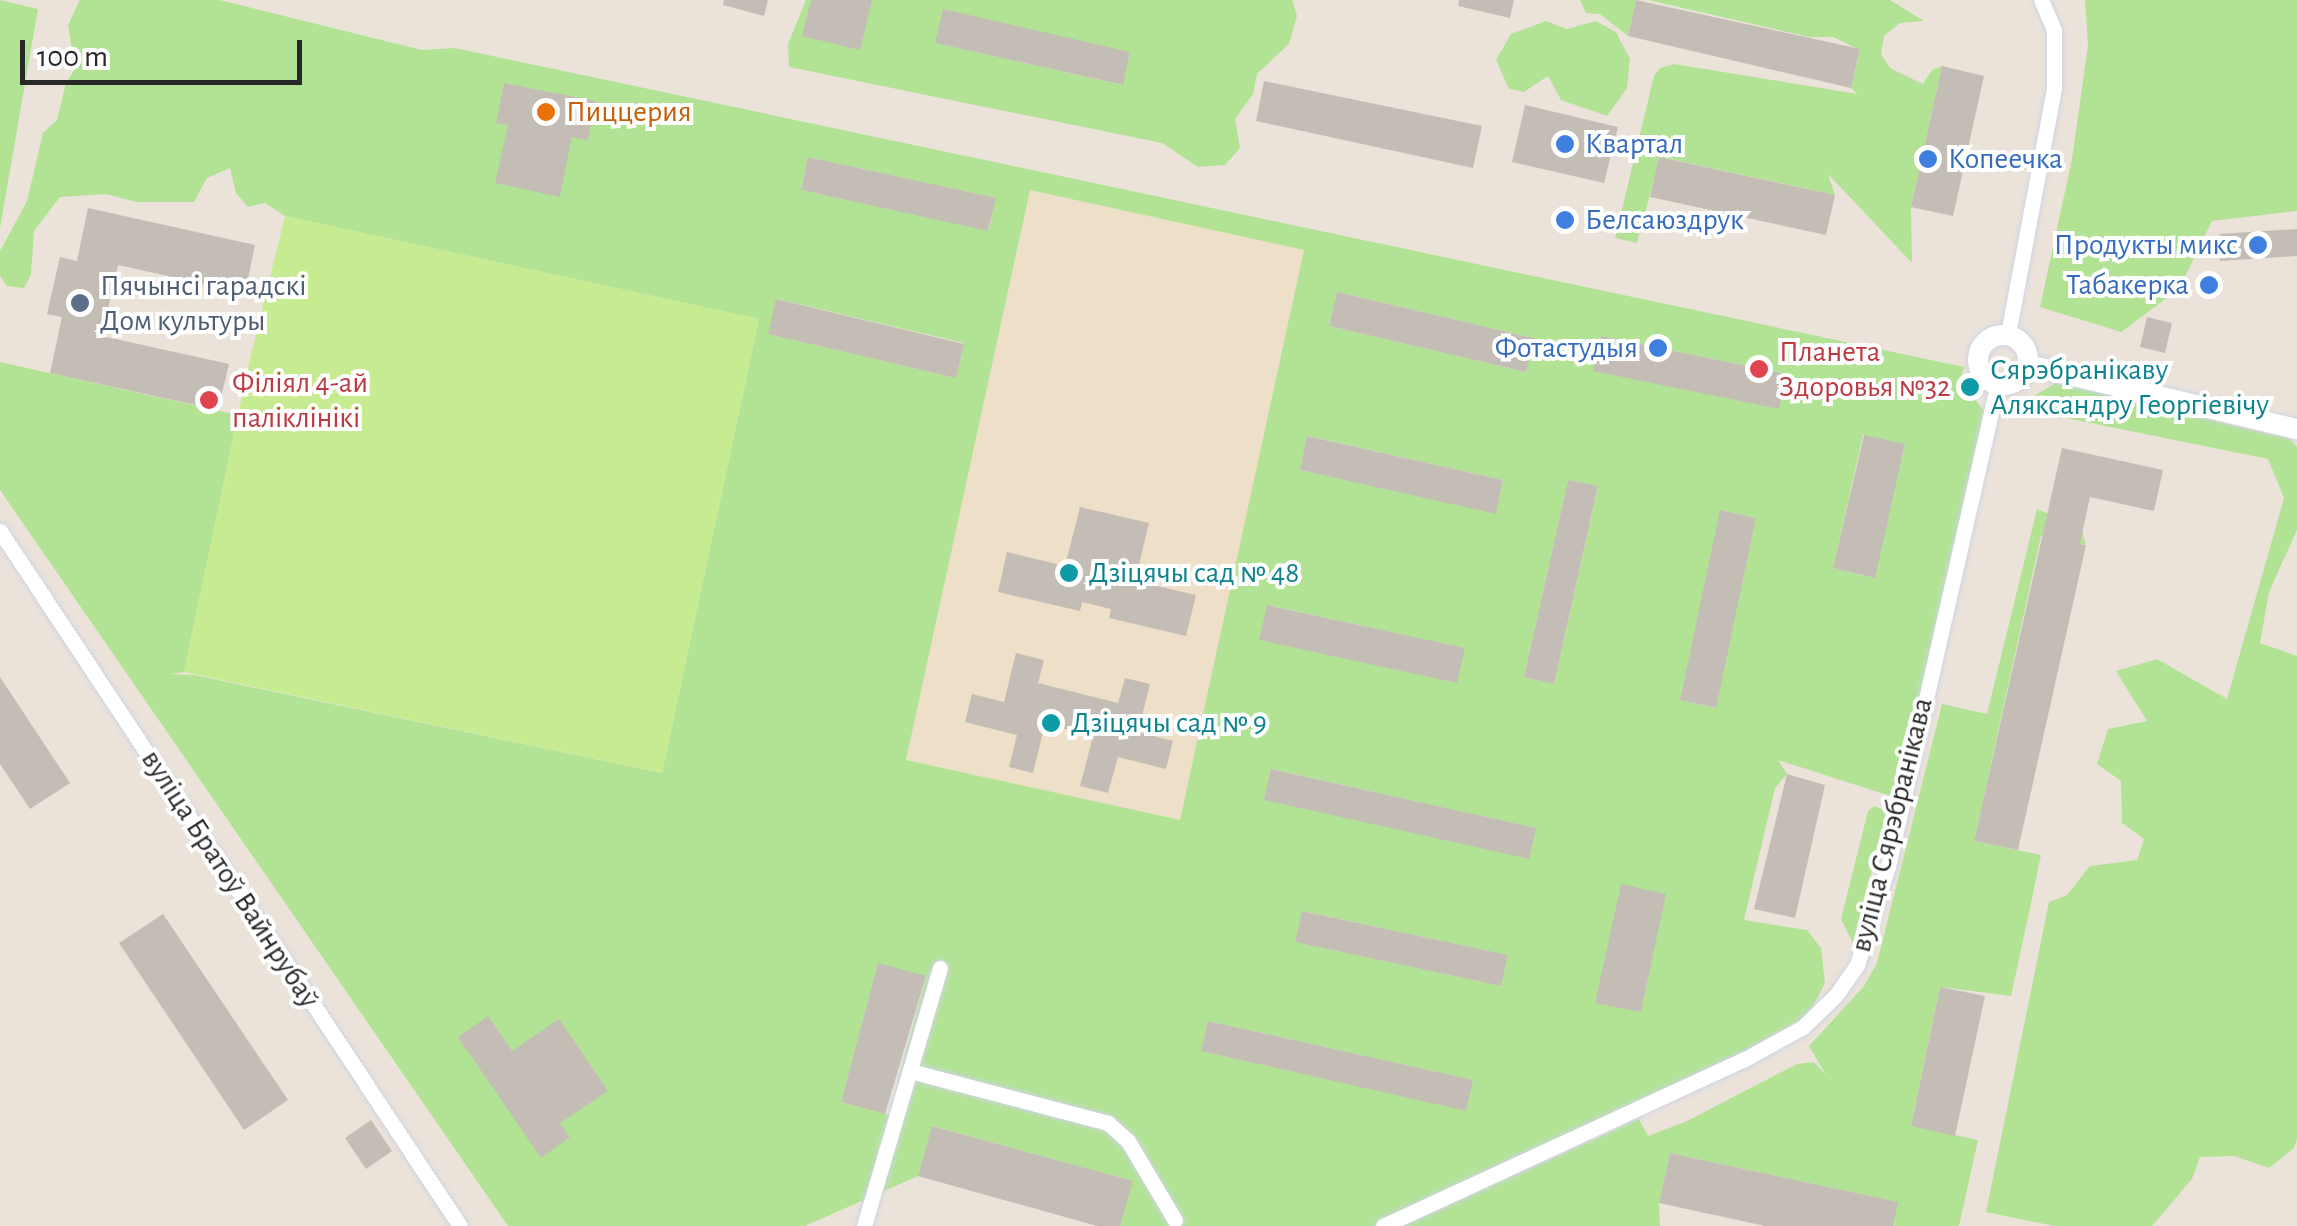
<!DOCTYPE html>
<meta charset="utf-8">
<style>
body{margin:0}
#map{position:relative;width:2297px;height:1226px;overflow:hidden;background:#ebe3da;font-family:"Alegreya Sans",sans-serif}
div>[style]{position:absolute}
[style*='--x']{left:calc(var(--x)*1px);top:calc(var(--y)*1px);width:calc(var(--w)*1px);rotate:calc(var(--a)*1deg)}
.education>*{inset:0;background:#eee0c8}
.green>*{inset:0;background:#b2e395}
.pitch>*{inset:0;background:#c7eb90}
.building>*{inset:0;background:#c3bdb6}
.roads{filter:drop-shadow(0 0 2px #cfd3e2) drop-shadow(0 0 2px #cfd3e2)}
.minor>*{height:15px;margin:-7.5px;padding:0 7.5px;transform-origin:7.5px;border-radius:7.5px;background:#fff}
.tertiary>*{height:20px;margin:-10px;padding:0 10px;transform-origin:10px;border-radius:10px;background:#fff}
.tertiary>.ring{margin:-10px;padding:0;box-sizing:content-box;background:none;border:20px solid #fff;border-radius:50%}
.dots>*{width:28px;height:28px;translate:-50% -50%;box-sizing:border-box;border:5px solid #fff;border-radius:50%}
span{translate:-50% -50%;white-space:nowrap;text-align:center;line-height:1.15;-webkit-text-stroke:8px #fff;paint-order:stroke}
.food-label{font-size:30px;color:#c56008}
.left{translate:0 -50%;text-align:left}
.shop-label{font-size:30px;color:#366cbe}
.right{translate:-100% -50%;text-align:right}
.service-label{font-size:30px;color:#4e5e75}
.health-label{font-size:30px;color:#be3a42}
.culture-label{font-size:30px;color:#0d838f}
.street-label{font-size:30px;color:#282828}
.scale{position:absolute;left:20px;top:40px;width:282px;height:45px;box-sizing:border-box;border:5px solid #282828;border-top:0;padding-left:12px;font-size:30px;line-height:35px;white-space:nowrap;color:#282828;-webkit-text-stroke:8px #fff;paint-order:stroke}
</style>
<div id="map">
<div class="education">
<div style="clip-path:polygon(1030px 190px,1305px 250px,1180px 821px,905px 761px)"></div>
</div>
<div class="green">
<div style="clip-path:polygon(0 0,38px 9px,0 228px)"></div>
<div style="clip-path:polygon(evenodd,80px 0,220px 0,422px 50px,455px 48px,1964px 367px,1960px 381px,1989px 417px,1903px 800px,1778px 760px,1787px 774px,1775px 788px,1744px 920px,1807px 930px,1821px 948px,1825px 983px,1803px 1027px,1431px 1203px,1429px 1214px,1639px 1119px,1648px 1136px,1685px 1122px,1797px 1064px,1814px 1062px,1826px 1075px,1809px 1046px,1864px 986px,1877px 963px,1942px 704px,1987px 714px,2037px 509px,2081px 527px,2086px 545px,2041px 536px,1974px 841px,2041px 855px,2030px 908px,2011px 996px,1940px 987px,1911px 1125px,1978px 1140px,1959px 1226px,1893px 1226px,1897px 1202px,1670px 1153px,1659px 1203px,1660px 1226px,1120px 1226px,1132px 1181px,933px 1126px,918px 1176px,805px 1226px,508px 1226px,0 490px,0 362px,238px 415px,184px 672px,170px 674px,194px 675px,662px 773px,759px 319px,285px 216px,265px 203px,248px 207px,236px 193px,230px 168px,207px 178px,194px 202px,136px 202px,107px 194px,60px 197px,34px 231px,31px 275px,24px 288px,7px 286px,0 276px,0 251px,27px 201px,43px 133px,57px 120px,66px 83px,75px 69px,68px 25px,80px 0,808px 157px,995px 198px,989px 230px,801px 190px,808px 157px,80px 0,1030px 190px,1304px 250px,1180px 820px,906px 760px,1030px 190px,80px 0,1337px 292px,1533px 338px,1526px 372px,1329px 326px,1337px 292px,80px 0,777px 299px,964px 343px,956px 378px,769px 334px,777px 299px,80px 0,1601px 336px,1786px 374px,1779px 408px,1594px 371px,1601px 336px,80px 0,1863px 435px,1905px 445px,1874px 578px,1833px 568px,1863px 435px,80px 0,1308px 436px,1503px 480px,1496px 513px,1300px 470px,1308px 436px,80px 0,1568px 480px,1598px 487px,1554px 684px,1524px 677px,1568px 480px,80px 0,1721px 510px,1756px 518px,1715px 708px,1680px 700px,1721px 510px,80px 0,1268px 605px,1464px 648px,1457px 682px,1260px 640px,1268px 605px,80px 0,1272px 769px,1535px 828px,1529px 858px,1265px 800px,1272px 769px,80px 0,1621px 885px,1665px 894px,1641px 1012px,1596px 1002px,1621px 885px,80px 0,1303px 911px,1507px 955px,1501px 986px,1296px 942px,1303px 911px,80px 0,878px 964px,926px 977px,889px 1115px,841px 1102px,878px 964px,80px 0,1208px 1021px,1472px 1080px,1466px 1110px,1201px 1051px,1208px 1021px)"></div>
<div style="clip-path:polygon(evenodd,806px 0,1292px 0,1297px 16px,1289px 44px,1257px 74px,1253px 94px,1235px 119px,1240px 148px,1225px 165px,1198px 167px,1162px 143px,789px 67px,788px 44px,806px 0,936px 43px,1130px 52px,1130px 53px,1122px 85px,936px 43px)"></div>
<div style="clip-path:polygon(1580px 0,1636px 0,1628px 36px,1600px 14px,1586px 13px)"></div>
<div style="clip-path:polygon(1648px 0,1890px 0,1924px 21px,1900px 23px,1884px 36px,1881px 54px,1890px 68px,1923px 84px,1932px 70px,1942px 66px,1911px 207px,1912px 263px,1828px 174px,1835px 195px,1660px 157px,1637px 243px,1615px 238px,1654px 76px,1660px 68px,1674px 64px,1858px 94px,1851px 88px,1860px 50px,1833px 37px,1809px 37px)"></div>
<div style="clip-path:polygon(2085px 0,2297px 0,2297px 211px,2212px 221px,2179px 289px,2121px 332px,2040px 307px,2072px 159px,2088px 45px)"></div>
<div style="clip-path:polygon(1546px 21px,1567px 29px,1596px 21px,1616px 32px,1630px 59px,1627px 88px,1607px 116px,1561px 100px,1548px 76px,1524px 92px,1509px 89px,1496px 60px,1511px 34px)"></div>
<div style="clip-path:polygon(2056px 383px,2290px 439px,2297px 447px,2297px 530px,2269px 592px,2260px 643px,2297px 656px,2297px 1139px,2294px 1148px,2269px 1168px,2234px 1156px,2200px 1157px,2192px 1179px,2152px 1226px,2054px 1226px,1986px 1212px,2049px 902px,2067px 895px,2090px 866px,2137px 860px,2144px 839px,2122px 823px,2121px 781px,2097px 764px,2108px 729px,2147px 721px,2116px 671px,2157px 659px,2227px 699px,2284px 498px,2268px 459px,2032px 411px,2029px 399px)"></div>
<div style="clip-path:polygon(1874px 806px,1884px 810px,1886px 817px,1853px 943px,1841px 919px,1868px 811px)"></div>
</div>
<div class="pitch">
<div style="clip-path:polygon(285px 216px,759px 319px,662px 773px,184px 672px,248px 368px)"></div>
</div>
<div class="building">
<div style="clip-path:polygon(724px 0,768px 0,764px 16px,723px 5px)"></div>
<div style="clip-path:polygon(811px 0,872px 0,860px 50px,802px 36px)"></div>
<div style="clip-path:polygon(1459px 0,1514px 0,1510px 18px,1458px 6px)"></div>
<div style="clip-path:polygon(1636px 0,1860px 49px,1851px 88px,1628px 36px)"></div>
<div style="clip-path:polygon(943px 9px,1130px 52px,1123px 85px,935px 43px)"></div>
<div style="clip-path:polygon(1942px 66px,1984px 76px,1953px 216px,1911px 207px)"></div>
<div style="clip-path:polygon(1264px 81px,1482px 126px,1473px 168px,1256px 121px)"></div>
<div style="clip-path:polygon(504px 83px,595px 101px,588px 140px,572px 137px,560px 197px,495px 183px,508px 125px,496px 123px)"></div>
<div style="clip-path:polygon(1525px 105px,1618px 127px,1604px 183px,1512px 162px)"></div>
<div style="clip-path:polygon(808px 157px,996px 198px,988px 231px,801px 190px)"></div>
<div style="clip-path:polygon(1659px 157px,1835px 195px,1826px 235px,1650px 197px)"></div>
<div style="clip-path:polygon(88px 208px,255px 245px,245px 293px,118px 265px,102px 336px,229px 364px,218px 410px,50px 373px,62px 317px,47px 314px,60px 257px,77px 261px)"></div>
<div style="clip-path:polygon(2297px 229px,2297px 256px,2220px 261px,2219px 234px)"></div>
<div style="clip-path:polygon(1337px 292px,1534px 338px,1526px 372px,1329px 326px)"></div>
<div style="clip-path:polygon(776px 299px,964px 344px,956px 378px,768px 334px)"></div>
<div style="clip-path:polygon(2147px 317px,2172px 323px,2165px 353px,2140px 347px)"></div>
<div style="clip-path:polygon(1601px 336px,1786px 374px,1779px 409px,1593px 371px)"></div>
<div style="clip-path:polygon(1864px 435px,1905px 444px,1875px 578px,1833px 568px)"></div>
<div style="clip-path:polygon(1307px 436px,1503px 480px,1496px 514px,1300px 470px)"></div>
<div style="clip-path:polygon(2062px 448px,2163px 470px,2154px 511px,2090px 497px,2080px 544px,2086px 545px,2018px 850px,1974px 841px)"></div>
<div style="clip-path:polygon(1568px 480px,1598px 486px,1554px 684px,1524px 677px)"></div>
<div style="clip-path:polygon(1080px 507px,1149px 523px,1135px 581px,1196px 595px,1186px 636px,1109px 618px,1111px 609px,1082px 602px,1080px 611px,998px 592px,1007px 552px,1065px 566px)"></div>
<div style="clip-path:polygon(1720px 510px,1756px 518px,1716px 708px,1680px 700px)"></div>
<div style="clip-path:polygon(1267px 605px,1465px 648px,1457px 683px,1259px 640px)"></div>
<div style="clip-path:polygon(1016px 653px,1044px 660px,1038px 683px,1118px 703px,1125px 678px,1150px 684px,1138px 732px,1173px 741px,1166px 769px,1118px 757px,1108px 793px,1080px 786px,1093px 736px,1045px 724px,1033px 773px,1009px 767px,1017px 735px,965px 722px,972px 694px,1004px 702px)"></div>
<div style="clip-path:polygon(0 677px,70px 783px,30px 809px,0 764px)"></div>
<div style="clip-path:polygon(1271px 769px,1536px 828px,1529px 859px,1264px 800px)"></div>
<div style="clip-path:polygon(1787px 774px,1825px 785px,1795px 918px,1754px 909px)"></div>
<div style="clip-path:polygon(1621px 884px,1666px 894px,1641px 1012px,1595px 1003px)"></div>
<div style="clip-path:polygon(1302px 911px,1508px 955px,1501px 986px,1295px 942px)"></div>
<div style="clip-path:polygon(163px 914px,288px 1100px,244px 1130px,119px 943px)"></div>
<div style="clip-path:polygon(878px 963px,926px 976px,885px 1114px,841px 1102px)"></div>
<div style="clip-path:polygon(1940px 987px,1985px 996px,1955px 1136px,1911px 1126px)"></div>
<div style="clip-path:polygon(488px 1016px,512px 1051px,559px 1019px,608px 1091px,560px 1123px,570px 1137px,541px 1158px,458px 1037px)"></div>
<div style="clip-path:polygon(1208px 1021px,1473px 1080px,1466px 1111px,1201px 1051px)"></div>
<div style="clip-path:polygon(371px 1120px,392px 1151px,366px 1169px,345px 1138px)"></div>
<div style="clip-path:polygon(932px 1126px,1133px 1181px,1120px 1226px,1097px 1226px,918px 1176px)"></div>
<div style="clip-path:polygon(1670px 1153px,1898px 1202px,1893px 1226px,1765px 1226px,1659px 1203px)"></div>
</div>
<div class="roads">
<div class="minor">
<div style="--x:2008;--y:334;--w:250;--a:-79.4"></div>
<div style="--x:2054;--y:88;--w:58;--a:-90"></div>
<div style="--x:2054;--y:30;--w:33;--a:-113"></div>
<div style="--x:0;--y:531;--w:833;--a:56.5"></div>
<div style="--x:910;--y:1071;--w:205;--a:14.7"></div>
<div style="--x:1108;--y:1123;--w:27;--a:42"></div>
<div style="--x:1128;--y:1141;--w:92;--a:59.3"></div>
<div style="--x:864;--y:1226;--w:269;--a:-73.6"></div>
<div style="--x:1383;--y:1226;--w:396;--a:-24.8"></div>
<div style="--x:1743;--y:1060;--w:68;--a:-28.8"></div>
<div style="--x:1803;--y:1027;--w:46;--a:-44.1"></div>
<div style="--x:1836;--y:995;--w:37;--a:-55"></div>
<div style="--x:1857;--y:965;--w:104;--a:-72.6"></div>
<div style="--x:1888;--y:866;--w:493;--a:-77.2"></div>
</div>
<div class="tertiary">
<div class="ring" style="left:1978px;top:335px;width:30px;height:30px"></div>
<div style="--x:2028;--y:365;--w:277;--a:13.4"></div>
</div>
</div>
<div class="dots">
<div style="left:546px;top:112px;background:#e8710a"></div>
<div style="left:1565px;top:144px;background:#3f7fe0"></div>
<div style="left:1928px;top:159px;background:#3f7fe0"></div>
<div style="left:1565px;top:220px;background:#3f7fe0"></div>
<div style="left:2258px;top:245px;background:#3f7fe0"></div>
<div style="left:2209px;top:285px;background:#3f7fe0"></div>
<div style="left:80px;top:303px;background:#5c6f8a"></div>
<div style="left:1658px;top:348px;background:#3f7fe0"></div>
<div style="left:1759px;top:369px;background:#e0444e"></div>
<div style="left:1970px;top:387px;background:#0f9aa8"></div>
<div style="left:209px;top:400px;background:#e0444e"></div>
<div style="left:1069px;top:573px;background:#0f9aa8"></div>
<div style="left:1051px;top:723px;background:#0f9aa8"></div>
</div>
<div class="food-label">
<span class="left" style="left:566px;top:112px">Пиццерия</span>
</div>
<div class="shop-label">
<span class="left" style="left:1585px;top:144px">Квартал</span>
<span class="left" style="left:1948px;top:159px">Копеечка</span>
<span class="left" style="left:1585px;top:220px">Белсаюздрук</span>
<span class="right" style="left:2238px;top:245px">Продукты микс</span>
<span class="right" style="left:2189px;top:285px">Табакерка</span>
<span class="right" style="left:1638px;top:348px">Фотастудыя</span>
</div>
<div class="service-label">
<span class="left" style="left:100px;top:303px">Пячынсі гарадскі<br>Дом культуры</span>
</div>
<div class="health-label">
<span class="left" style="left:1779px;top:369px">Планета<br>Здоровья №32</span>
<span class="left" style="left:232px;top:400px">Філіял 4-ай<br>паліклінікі</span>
</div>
<div class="culture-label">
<span class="left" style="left:1990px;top:387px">Сярэбранікаву<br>Аляксандру Георгіевічу</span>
<span class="left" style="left:1089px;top:573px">Дзіцячы сад № 48</span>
<span class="left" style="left:1071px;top:723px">Дзіцячы сад № 9</span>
</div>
<div class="street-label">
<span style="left:1892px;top:825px;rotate:-76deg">вуліца Сярэбранікава</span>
<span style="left:230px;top:879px;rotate:57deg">вуліца Братоў Вайнрубаў</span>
</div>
<div class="scale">100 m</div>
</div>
